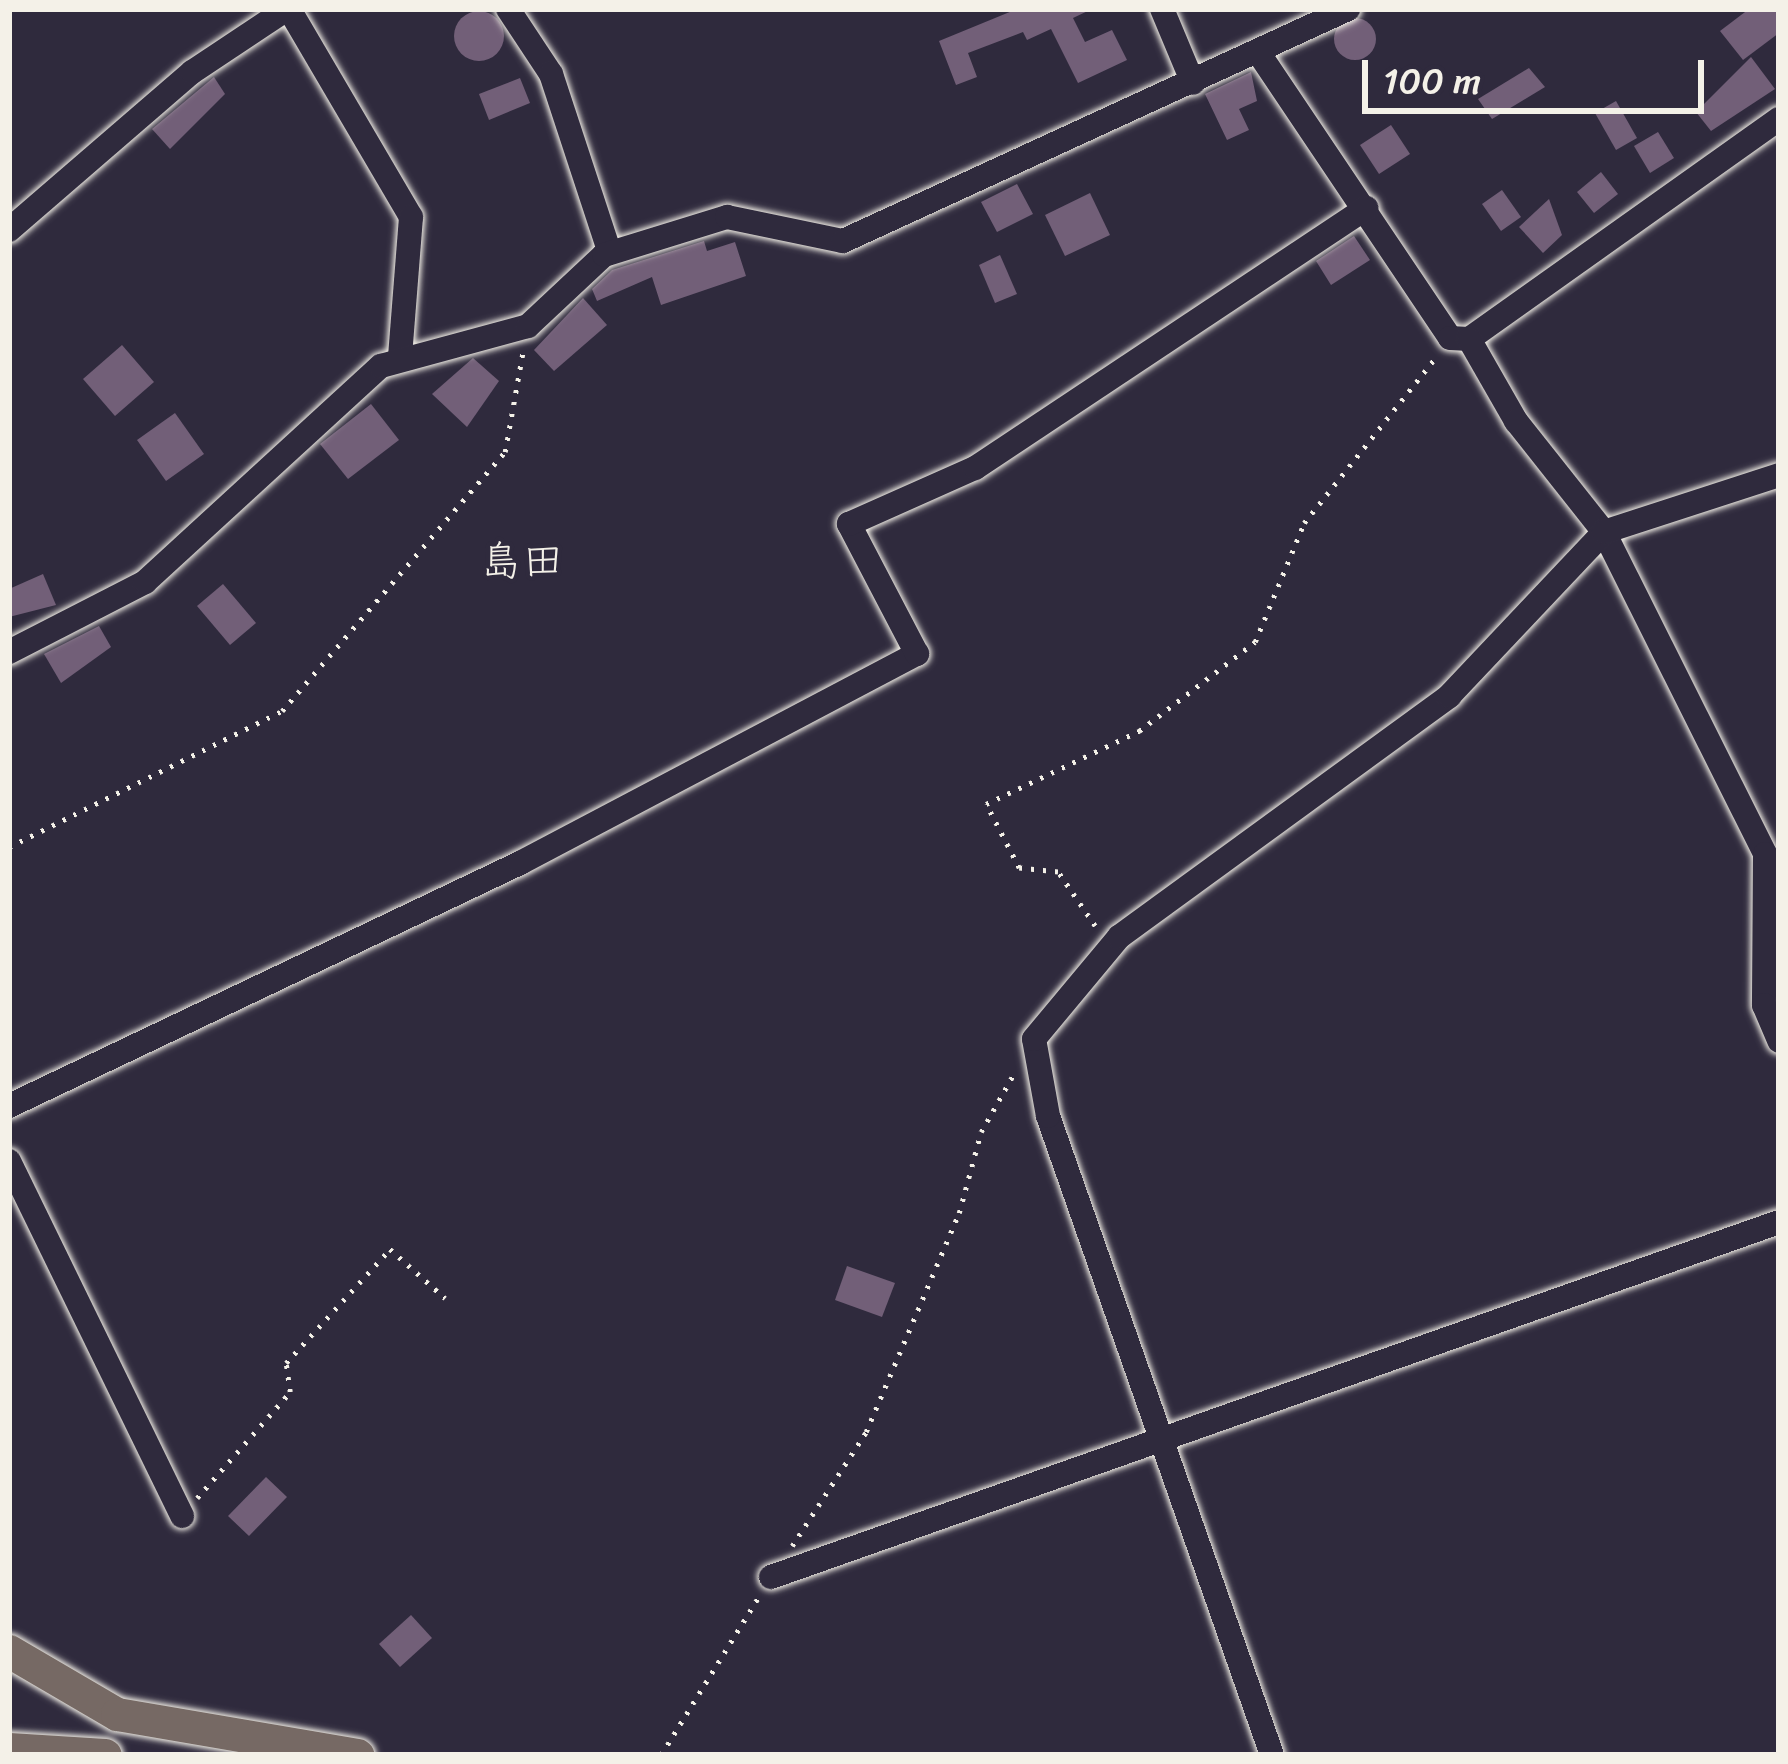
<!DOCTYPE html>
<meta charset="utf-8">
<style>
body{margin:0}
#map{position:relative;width:1788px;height:1764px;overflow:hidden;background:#2f2a3d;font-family:Sriracha,"Klee One",sans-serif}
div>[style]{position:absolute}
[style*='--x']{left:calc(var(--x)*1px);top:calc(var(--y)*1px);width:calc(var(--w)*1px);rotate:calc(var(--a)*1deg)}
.building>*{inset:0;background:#725f78}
.round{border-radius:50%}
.path>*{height:4.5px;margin-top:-2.25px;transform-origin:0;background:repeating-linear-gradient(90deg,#f4f1e8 0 3px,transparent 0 12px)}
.roads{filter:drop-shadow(0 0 3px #f4f1e8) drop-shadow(0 0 3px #f4f1e8)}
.minor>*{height:24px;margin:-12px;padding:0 12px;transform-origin:12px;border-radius:12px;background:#2f2a3d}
.highway>*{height:33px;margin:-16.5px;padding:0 16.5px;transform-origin:16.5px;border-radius:16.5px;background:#766964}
span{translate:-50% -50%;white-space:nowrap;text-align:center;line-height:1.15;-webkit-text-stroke:9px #2f2a3d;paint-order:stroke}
.quarter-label{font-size:42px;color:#f4f1e8}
.frame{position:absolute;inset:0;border:12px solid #f4f1e8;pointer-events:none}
.scale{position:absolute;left:1362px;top:60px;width:342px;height:54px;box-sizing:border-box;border:6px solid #f4f1e8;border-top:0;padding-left:15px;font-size:36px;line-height:42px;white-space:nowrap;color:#f4f1e8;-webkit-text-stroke:9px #2f2a3d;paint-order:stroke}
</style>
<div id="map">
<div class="building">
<div style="clip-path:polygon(1017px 9px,1092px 9px,1073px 18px,1085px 42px,1112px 30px,1127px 60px,1078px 83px,1051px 29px,1027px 40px,1023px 32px,968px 53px,977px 77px,956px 85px,939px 41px)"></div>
<div style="clip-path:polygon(1749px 9px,1779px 9px,1779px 33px,1743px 60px,1720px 31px)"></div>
<div class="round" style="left:454px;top:11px;width:50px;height:50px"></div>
<div class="round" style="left:1334px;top:18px;width:42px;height:42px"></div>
<div style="clip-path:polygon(1751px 57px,1775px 89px,1711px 131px,1696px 112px)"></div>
<div style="clip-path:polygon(1529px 68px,1545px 87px,1492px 119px,1478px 99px)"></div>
<div style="clip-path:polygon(1251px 72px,1257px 101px,1239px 109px,1249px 130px,1227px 140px,1205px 94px)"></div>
<div style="clip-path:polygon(214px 77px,225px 94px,170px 149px,152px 129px)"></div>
<div style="clip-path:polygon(520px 78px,530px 103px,489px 120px,479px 94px)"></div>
<div style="clip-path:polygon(1616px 101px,1637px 138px,1616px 150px,1595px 113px)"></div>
<div style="clip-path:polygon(1391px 125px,1410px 154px,1379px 174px,1360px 145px)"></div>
<div style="clip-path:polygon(1658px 132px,1674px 158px,1650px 173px,1634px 146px)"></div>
<div style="clip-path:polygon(1601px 172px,1618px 194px,1594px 213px,1577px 192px)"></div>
<div style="clip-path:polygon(1017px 184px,1033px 214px,997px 232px,981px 202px)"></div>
<div style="clip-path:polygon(1502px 190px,1521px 217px,1501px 231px,1482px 204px)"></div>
<div style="clip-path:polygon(1090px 193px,1110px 235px,1065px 256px,1045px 215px)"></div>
<div style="clip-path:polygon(1549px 199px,1562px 235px,1543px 253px,1519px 227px)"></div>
<div style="clip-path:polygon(1354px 236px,1370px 260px,1331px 285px,1316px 261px)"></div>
<div style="clip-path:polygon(704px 241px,707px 251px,735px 242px,746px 276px,661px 305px,652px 277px,597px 301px,592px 289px,612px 270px)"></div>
<div style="clip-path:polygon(1000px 255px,1017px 294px,995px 303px,979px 265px)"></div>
<div style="clip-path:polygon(583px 298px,607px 325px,554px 371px,534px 350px)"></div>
<div style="clip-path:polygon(122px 345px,154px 382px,115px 416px,83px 379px)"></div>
<div style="clip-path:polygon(473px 358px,499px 381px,467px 427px,432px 394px)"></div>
<div style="clip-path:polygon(371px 404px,399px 440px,348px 479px,320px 444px)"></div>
<div style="clip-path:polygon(175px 413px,204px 454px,166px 481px,137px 440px)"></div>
<div style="clip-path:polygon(43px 574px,56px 605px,9px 617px,9px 589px)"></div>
<div style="clip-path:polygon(223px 584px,256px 623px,230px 645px,197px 606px)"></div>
<div style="clip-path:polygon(99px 626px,111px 647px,61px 683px,44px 654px)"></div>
<div style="clip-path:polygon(847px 1266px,895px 1283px,882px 1317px,835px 1300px)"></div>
<div style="clip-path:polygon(266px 1477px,287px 1497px,249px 1536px,228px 1516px)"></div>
<div style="clip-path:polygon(411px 1615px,432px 1638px,400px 1667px,379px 1644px)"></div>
</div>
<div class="path">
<div style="--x:9;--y:847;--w:305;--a:-26.5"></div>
<div style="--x:282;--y:711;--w:342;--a:-49.3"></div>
<div style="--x:505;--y:452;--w:103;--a:-79.9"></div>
<div style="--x:1095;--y:926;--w:65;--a:-124.4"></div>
<div style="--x:1058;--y:872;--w:39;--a:-174"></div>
<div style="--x:1019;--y:868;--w:72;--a:-117.3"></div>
<div style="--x:986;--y:804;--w:170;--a:-25.5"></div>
<div style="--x:1139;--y:731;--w:146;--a:-37.5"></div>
<div style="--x:1255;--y:642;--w:129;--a:-67.6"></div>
<div style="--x:1304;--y:523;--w:212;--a:-51.5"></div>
<div style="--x:197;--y:1498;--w:141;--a:-48.7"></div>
<div style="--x:290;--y:1392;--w:29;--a:-98"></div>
<div style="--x:286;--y:1363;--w:154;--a:-47.6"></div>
<div style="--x:390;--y:1249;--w:74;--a:41.7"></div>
<div style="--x:792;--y:1546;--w:136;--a:-57"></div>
<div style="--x:866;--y:1432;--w:238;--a:-67"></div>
<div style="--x:959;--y:1213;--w:84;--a:-74.8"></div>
<div style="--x:981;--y:1132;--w:71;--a:-60.6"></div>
<div style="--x:661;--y:1755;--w:188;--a:-58.3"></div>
</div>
<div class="roads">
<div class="minor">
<div style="--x:289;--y:9;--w:241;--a:59.6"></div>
<div style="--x:411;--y:217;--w:139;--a:94.5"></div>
<div style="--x:508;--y:9;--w:78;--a:56.5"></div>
<div style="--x:551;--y:74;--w:188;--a:71.8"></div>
<div style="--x:1162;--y:9;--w:80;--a:67.3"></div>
<div style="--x:1258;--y:52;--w:344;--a:56.1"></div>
<div style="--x:1450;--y:338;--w:19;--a:3"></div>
<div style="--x:1469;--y:339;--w:380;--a:-35.4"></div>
<div style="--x:9;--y:230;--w:242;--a:-40.8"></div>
<div style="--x:192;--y:72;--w:114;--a:-33.6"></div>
<div style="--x:1469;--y:339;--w:95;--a:60.2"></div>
<div style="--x:1516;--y:421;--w:142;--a:51.6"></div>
<div style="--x:1604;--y:532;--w:360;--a:63.4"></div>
<div style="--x:1765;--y:854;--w:151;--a:90.4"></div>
<div style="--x:1764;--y:1005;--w:39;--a:67"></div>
<div style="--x:9;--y:652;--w:153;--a:-27.2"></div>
<div style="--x:145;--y:582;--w:320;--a:-42.5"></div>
<div style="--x:381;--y:366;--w:152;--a:-15.2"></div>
<div style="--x:528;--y:326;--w:104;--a:-43.1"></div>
<div style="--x:604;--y:255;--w:129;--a:-17.2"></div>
<div style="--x:727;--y:217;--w:118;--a:11.7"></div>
<div style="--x:843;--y:241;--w:556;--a:-24.67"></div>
<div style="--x:9;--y:1106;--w:566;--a:-25.43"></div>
<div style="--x:520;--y:863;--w:449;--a:-27.8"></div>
<div style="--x:917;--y:654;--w:147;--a:-117.6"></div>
<div style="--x:849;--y:524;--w:138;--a:-24"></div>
<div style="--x:975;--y:468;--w:470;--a:-33.6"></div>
<div style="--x:9;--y:1161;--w:395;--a:64"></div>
<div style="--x:771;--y:1577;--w:1069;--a:-19.4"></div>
<div style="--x:1272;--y:1755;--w:677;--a:-109.32"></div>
<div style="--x:1048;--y:1116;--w:78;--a:-100.3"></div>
<div style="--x:1034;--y:1039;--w:133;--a:-50.2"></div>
<div style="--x:1119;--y:937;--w:409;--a:-36.1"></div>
<div style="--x:1449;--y:696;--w:226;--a:-46.6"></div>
<div style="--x:1604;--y:532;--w:184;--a:-18"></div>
</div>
<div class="highway">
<div style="--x:9;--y:1651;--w:125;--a:30.3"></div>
<div style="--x:117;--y:1714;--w:244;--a:9.7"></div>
<div style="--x:9;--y:1749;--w:96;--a:3.6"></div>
</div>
</div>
<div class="quarter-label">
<span style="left:522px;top:561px">島田</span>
</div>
<div class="frame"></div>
<div class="scale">100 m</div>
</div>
